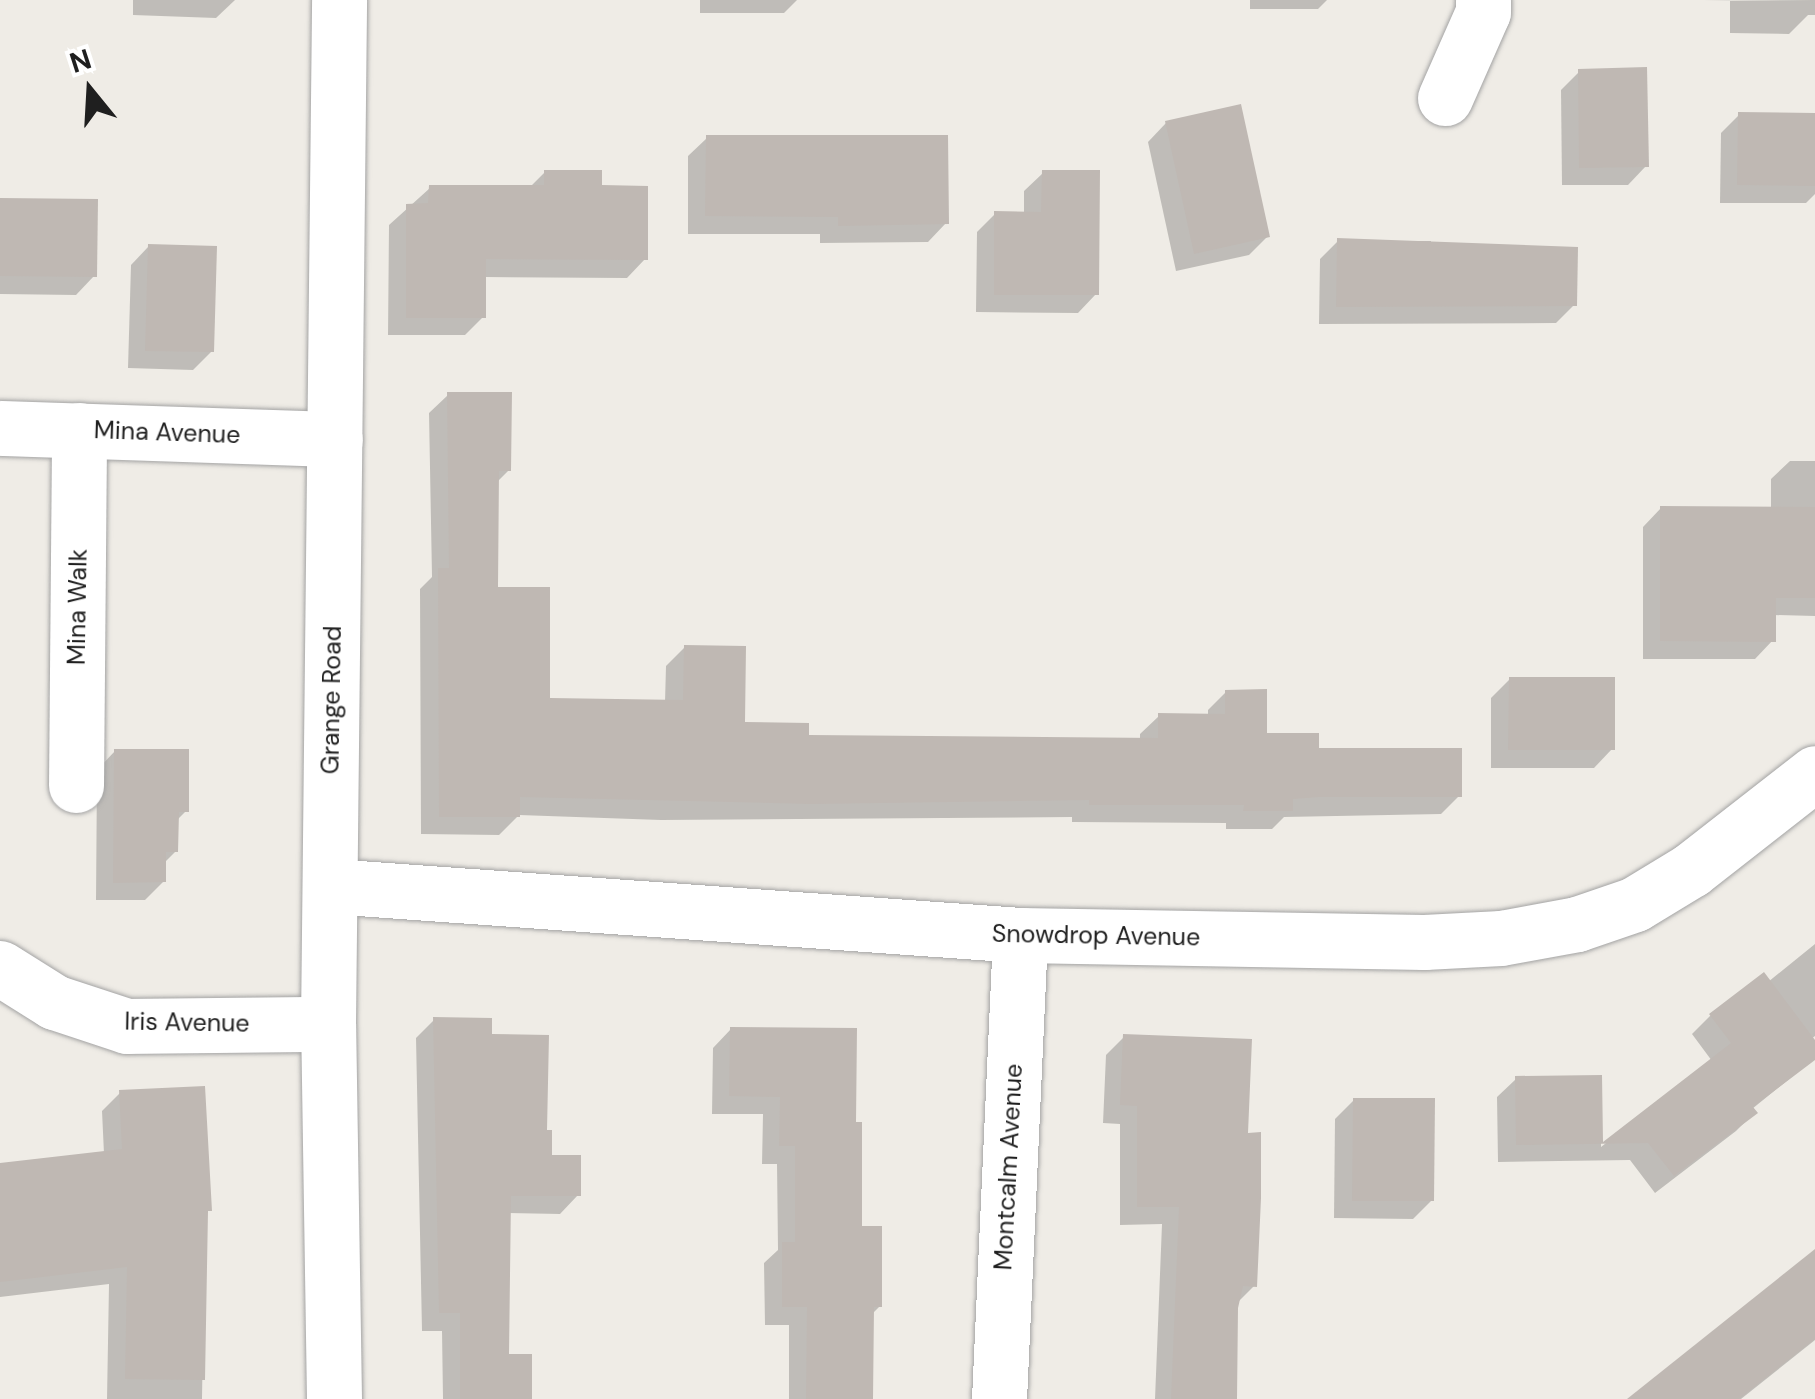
<!DOCTYPE html>
<style>
body{margin:0}
#map{position:relative;width:1815px;height:1399px;overflow:hidden;background:#efece6;font-family:"DM Sans",sans-serif}
div>[style]{position:absolute}
[style*='--x']{left:calc(var(--x)*1px);top:calc(var(--y)*1px);width:calc(var(--w)*1px);rotate:calc(var(--a)*1deg)}
.shadow>*{inset:0;background:#0003}
.building>*{inset:0;background:#bfb8b3}
.roads{filter:drop-shadow(0 0 2px #a3a3a3) drop-shadow(0 0 2px #a3a3a3)}
.minor>*{height:55px;margin:-27.5px;padding:0 27.5px;transform-origin:27.5px;border-radius:27.5px;background:#fff}
span{translate:-50% -50%;white-space:nowrap;text-align:center;line-height:1.15;-webkit-text-stroke:8px #fff;paint-order:stroke}
.street-label{font-size:25px;color:#1f1f1f}
.north{position:absolute;left:40px;top:40px;width:100px;height:100px;-webkit-text-stroke:8px #fff;paint-order:stroke;rotate:342deg;font-size:28px;font-weight:700;line-height:40px;text-align:center;color:#1f1f1f}
.north::after{content:'';display:block;margin:auto;width:35px;height:45px;background:#1f1f1f;clip-path:polygon(50% 0,100% 100%,50% 72%,0 100%)}
</style>
<div id="map">
<div class="shadow">
<div style="clip-path:polygon(133px 0,235px 0,216px 18px,133px 15px)"></div>
<div style="clip-path:polygon(700px 0,797px 0,784px 13px,700px 13px)"></div>
<div style="clip-path:polygon(1250px 0,1327px 0,1318px 9px,1250px 9px)"></div>
<div style="clip-path:polygon(1815px 0,1815px 15px,1808px 15px,1789px 34px,1730px 33px,1730px 1px,1702px 1px)"></div>
<div style="clip-path:polygon(1580px 71px,1646px 166px,1628px 185px,1562px 185px,1561px 90px)"></div>
<div style="clip-path:polygon(1739px 115px,1815px 115px,1815px 194px,1806px 203px,1720px 203px,1721px 133px)"></div>
<div style="clip-path:polygon(1166px 123px,1267px 237px,1249px 255px,1176px 271px,1148px 142px)"></div>
<div style="clip-path:polygon(707px 138px,946px 223px,928px 242px,820px 243px,820px 234px,688px 234px,688px 156px)"></div>
<div style="clip-path:polygon(545px 172px,599px 187px,645px 259px,627px 278px,484px 277px,483px 317px,465px 335px,388px 335px,389px 225px,430px 188px,530px 187px)"></div>
<div style="clip-path:polygon(1043px 173px,1096px 294px,1078px 313px,976px 312px,977px 232px,995px 214px,1024px 214px,1024px 191px)"></div>
<div style="clip-path:polygon(0 198px,94px 276px,76px 295px,0 294px)"></div>
<div style="clip-path:polygon(1338px 241px,1431px 241px,1431px 248px,1574px 305px,1556px 323px,1319px 324px,1320px 259px)"></div>
<div style="clip-path:polygon(149px 246px,212px 351px,193px 370px,128px 368px,131px 265px)"></div>
<div style="clip-path:polygon(448px 395px,509px 470px,497px 482px,496px 589px,547px 701px,665px 702px,666px 666px,685px 647px,742px 725px,806px 737px,1140px 740px,1140px 734px,1159px 716px,1208px 716px,1208px 710px,1226px 692px,1265px 736px,1459px 796px,1441px 814px,1284px 817px,1272px 829px,1226px 829px,1226px 823px,1072px 822px,1072px 817px,661px 820px,519px 815px,499px 835px,421px 834px,420px 589px,432px 577px,429px 413px)"></div>
<div style="clip-path:polygon(1790px 461px,1815px 461px,1815px 616px,1773px 615px,1773px 640px,1755px 659px,1643px 659px,1643px 527px,1661px 508px,1771px 509px,1771px 479px)"></div>
<div style="clip-path:polygon(1510px 679px,1612px 749px,1594px 768px,1491px 768px,1491px 698px)"></div>
<div style="clip-path:polygon(115px 751px,186px 811px,176px 821px,176px 851px,164px 863px,164px 881px,145px 900px,96px 900px,97px 770px)"></div>
<div style="clip-path:polygon(1815px 944px,1815px 1036px,1811px 1039px,1815px 1058px,1752px 1109px,1754px 1113px,1736px 1131px,1655px 1193px,1630px 1160px,1498px 1162px,1497px 1097px,1516px 1079px,1600px 1077px,1601px 1147px,1712px 1061px,1692px 1034px,1710px 1016px,1763px 976px,1768px 982px)"></div>
<div style="clip-path:polygon(434px 1020px,489px 1037px,544px 1133px,549px 1158px,578px 1195px,560px 1214px,508px 1213px,507px 1357px,530px 1399px,443px 1399px,442px 1331px,422px 1331px,416px 1038px)"></div>
<div style="clip-path:polygon(731px 1029px,854px 1125px,860px 1228px,880px 1306px,871px 1315px,871px 1399px,789px 1399px,789px 1325px,765px 1325px,764px 1263px,778px 1250px,777px 1164px,762px 1164px,763px 1114px,712px 1114px,713px 1048px)"></div>
<div style="clip-path:polygon(1124px 1037px,1245px 1135px,1254px 1286px,1237px 1303px,1234px 1399px,1155px 1399px,1162px 1224px,1120px 1225px,1120px 1124px,1103px 1123px,1106px 1055px)"></div>
<div style="clip-path:polygon(120px 1093px,205px 1214px,202px 1399px,107px 1399px,109px 1284px,0 1297px,0 1166px,104px 1154px,102px 1111px)"></div>
<div style="clip-path:polygon(1354px 1100px,1432px 1200px,1413px 1219px,1334px 1218px,1335px 1119px)"></div>
<div style="clip-path:polygon(1815px 1253px,1815px 1340px,1741px 1399px,1631px 1399px)"></div>
</div>
<div class="building">
<div style="clip-path:polygon(1647px 67px,1649px 167px,1579px 168px,1578px 69px)"></div>
<div style="clip-path:polygon(1241px 104px,1270px 237px,1194px 254px,1165px 121px)"></div>
<div style="clip-path:polygon(1738px 112px,1815px 113px,1815px 186px,1737px 185px)"></div>
<div style="clip-path:polygon(706px 135px,948px 135px,949px 224px,838px 226px,838px 217px,705px 216px)"></div>
<div style="clip-path:polygon(544px 170px,602px 170px,602px 185px,648px 186px,648px 260px,486px 259px,486px 318px,406px 318px,406px 204px,428px 203px,429px 185px,544px 185px)"></div>
<div style="clip-path:polygon(1042px 170px,1100px 170px,1099px 295px,994px 295px,994px 211px,1041px 212px)"></div>
<div style="clip-path:polygon(0 198px,98px 199px,97px 277px,0 276px)"></div>
<div style="clip-path:polygon(1337px 238px,1578px 247px,1577px 306px,1336px 307px)"></div>
<div style="clip-path:polygon(148px 244px,217px 246px,214px 352px,145px 351px)"></div>
<div style="clip-path:polygon(447px 392px,512px 392px,511px 471px,499px 471px,498px 587px,550px 587px,550px 698px,683px 700px,684px 645px,746px 646px,745px 722px,809px 723px,809px 735px,1158px 738px,1158px 713px,1225px 714px,1225px 690px,1267px 689px,1267px 733px,1319px 733px,1319px 748px,1462px 748px,1462px 797px,1319px 797px,1293px 799px,1293px 811px,1243px 811px,1244px 805px,1089px 805px,1089px 800px,811px 804px,520px 797px,520px 817px,439px 817px,438px 568px,449px 568px)"></div>
<div style="clip-path:polygon(1660px 506px,1815px 507px,1815px 598px,1776px 598px,1776px 642px,1660px 641px)"></div>
<div style="clip-path:polygon(1509px 677px,1615px 677px,1615px 750px,1508px 750px)"></div>
<div style="clip-path:polygon(114px 749px,189px 749px,189px 812px,179px 812px,178px 852px,166px 852px,166px 882px,113px 883px)"></div>
<div style="clip-path:polygon(1764px 972px,1815px 1040px,1815px 1060px,1753px 1107px,1758px 1113px,1674px 1176px,1648px 1143px,1516px 1145px,1515px 1076px,1602px 1075px,1603px 1142px,1731px 1043px,1709px 1014px)"></div>
<div style="clip-path:polygon(433px 1017px,492px 1018px,492px 1034px,549px 1035px,547px 1130px,552px 1130px,552px 1155px,581px 1155px,581px 1196px,511px 1196px,509px 1354px,532px 1354px,532px 1399px,460px 1399px,460px 1313px,439px 1313px)"></div>
<div style="clip-path:polygon(730px 1027px,857px 1028px,856px 1122px,862px 1122px,862px 1226px,882px 1226px,882px 1307px,874px 1307px,873px 1399px,806px 1399px,807px 1307px,782px 1307px,782px 1242px,795px 1242px,795px 1146px,779px 1146px,780px 1097px,729px 1096px)"></div>
<div style="clip-path:polygon(1123px 1034px,1252px 1039px,1248px 1133px,1261px 1132px,1261px 1198px,1257px 1287px,1243px 1286px,1238px 1308px,1237px 1399px,1171px 1399px,1179px 1207px,1137px 1207px,1137px 1106px,1120px 1105px)"></div>
<div style="clip-path:polygon(205px 1086px,212px 1211px,208px 1211px,205px 1380px,125px 1379px,127px 1267px,0 1282px,0 1163px,122px 1149px,119px 1090px)"></div>
<div style="clip-path:polygon(1353px 1098px,1435px 1098px,1434px 1201px,1352px 1201px)"></div>
<div style="clip-path:polygon(1815px 1249px,1815px 1339px,1739px 1399px,1627px 1399px)"></div>
</div>
<div class="roads">
<div class="minor">
<div style="--x:1445;--y:98;--w:94;--a:-66.2"></div>
<div style="--x:1483;--y:12;--w:12;--a:-90"></div>
<div style="--x:0;--y:428;--w:335;--a:1.9"></div>
<div style="--x:76;--y:785;--w:355;--a:-89.5"></div>
<div style="--x:330;--y:886;--w:692;--a:4.06"></div>
<div style="--x:1020;--y:935;--w:404;--a:1"></div>
<div style="--x:1424;--y:942;--w:77;--a:-3"></div>
<div style="--x:1501;--y:938;--w:77;--a:-10.4"></div>
<div style="--x:1577;--y:924;--w:61;--a:-19"></div>
<div style="--x:1635;--y:904;--w:66;--a:-31.3"></div>
<div style="--x:1691;--y:870;--w:157;--a:-38"></div>
<div style="--x:0;--y:968;--w:64;--a:32.2"></div>
<div style="--x:54;--y:1002;--w:77;--a:18.2"></div>
<div style="--x:127;--y:1026;--w:201;--a:-0.6"></div>
<div style="--x:334;--y:1399;--w:375;--a:-90.9"></div>
<div style="--x:328;--y:1024;--w:1024;--a:-89.38"></div>
<div style="--x:999;--y:1399;--w:464;--a:-87.4"></div>
</div>
</div>
<div class="street-label">
<span style="left:167px;top:433px;rotate:2deg">Mina Avenue</span>
<span style="left:78px;top:607px;rotate:-89deg">Mina Walk</span>
<span style="left:332px;top:700px;rotate:-89deg">Grange Road</span>
<span style="left:1096px;top:936px;rotate:1deg">Snowdrop Avenue</span>
<span style="left:187px;top:1023px;rotate:1deg">Iris Avenue</span>
<span style="left:1009px;top:1167px;rotate:-87deg">Montcalm Avenue</span>
</div>
<div class="north">N</div>
</div>
